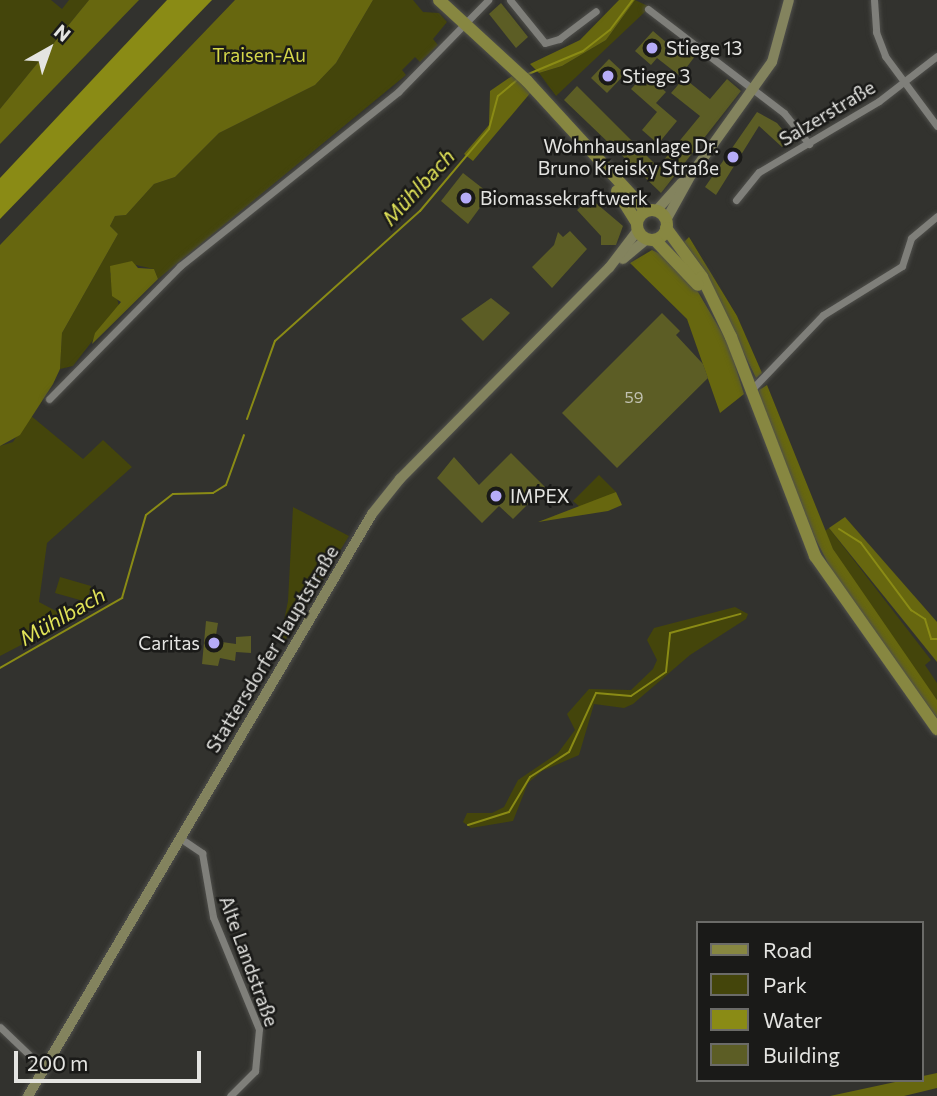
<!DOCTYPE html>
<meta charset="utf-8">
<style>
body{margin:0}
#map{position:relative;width:937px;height:1096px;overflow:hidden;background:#32322e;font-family:Commissioner,sans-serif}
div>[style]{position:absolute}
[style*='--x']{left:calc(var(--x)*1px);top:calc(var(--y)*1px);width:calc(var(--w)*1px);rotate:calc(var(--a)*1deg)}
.green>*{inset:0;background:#44450b}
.forest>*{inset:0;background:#67670f}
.water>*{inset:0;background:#8a8b15}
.stream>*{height:2px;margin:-1px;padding:0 1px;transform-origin:1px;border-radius:1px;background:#8a8b15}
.building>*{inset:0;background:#5c5d25}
.roads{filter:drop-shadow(0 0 2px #4f4f4b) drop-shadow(0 0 2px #4f4f4b)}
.street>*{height:7px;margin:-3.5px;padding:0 3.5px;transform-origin:3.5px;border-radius:3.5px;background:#7f7f7a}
.secondary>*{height:10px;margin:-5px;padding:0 5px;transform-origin:5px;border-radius:5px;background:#83835e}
.primary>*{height:12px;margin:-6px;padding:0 6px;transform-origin:6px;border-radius:6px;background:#878741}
.primary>.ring{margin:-6px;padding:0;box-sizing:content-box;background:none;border:12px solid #878741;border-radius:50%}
.dots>*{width:19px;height:19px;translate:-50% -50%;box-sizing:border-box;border:4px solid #1a1a18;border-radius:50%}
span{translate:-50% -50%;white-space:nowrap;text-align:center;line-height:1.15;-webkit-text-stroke:5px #1a1a18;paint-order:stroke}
.number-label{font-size:16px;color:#c2c2b2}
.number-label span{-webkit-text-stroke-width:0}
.poi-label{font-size:19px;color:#e4e4e1}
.left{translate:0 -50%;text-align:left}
.right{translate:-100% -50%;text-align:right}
.park-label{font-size:19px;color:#d5d74a}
.street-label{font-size:19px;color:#e4e4e1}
.water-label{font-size:21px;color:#e1e358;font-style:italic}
.legend{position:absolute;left:696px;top:921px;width:228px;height:161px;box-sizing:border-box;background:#1a1a18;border:2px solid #6b6b68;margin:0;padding:9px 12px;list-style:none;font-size:21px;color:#e4e4e1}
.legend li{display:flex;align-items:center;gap:14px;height:35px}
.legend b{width:35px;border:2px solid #6b6b68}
.north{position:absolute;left:14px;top:14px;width:70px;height:70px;-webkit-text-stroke:5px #1a1a18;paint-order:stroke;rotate:40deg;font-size:19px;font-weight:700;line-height:28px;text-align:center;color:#e4e4e1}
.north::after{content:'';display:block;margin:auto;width:24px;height:32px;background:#e4e4e1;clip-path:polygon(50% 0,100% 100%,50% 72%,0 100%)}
.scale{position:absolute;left:14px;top:1051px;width:187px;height:32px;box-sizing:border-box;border:4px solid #e4e4e1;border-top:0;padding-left:9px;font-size:21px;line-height:24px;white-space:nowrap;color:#e4e4e1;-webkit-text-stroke:5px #1a1a18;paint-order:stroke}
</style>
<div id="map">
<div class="green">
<div style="clip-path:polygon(0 0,51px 0,62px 9px,69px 0,89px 0,0 109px)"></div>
<div style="clip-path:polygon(373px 0,413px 0,423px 12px,439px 13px,447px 22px,433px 39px,438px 45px,420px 62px,415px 57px,402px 70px,406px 75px,158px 279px,154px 269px,136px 265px,110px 273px,119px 306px,73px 366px,60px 369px,62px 333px,118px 234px,110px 226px,115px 216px,126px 215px,154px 184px,175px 177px,219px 133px,315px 85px,336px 63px)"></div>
<div style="clip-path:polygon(635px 0,650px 7px,556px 96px,539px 73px,562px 66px,606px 40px)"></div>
<div style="clip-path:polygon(30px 415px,83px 459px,103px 440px,132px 467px,47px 543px,39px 602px,71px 619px,0 656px,0 446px,13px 442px)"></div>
<div style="clip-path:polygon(599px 475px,616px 492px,581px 508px,573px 501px)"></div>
<div style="clip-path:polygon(293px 507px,349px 536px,285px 641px,280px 640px,288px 601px)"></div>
<div style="clip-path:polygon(829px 528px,931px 660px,925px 665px,937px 683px,937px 700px,862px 596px,833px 549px,825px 531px)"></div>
<div style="clip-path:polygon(60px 577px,91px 586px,87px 602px,55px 593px)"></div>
<div style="clip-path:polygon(735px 607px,748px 614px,746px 619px,690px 655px,633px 704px,624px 708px,594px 704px,579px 755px,542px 771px,528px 783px,513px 821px,471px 828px,463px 822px,467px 813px,492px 813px,504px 807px,518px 780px,558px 753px,575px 730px,567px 714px,589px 689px,631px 690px,653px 669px,657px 660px,647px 640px,654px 628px)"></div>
</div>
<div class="forest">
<div style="clip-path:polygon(89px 0,139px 0,0 144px,0 109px)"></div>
<div style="clip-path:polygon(235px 0,373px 0,336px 63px,315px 85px,219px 133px,175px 177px,154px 184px,126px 215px,115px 216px,110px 226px,118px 234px,62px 333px,60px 369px,53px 384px,20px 435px,0 446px,0 245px)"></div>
<div style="clip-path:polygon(619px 0,635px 0,606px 40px,562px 66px,539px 73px,530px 64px,580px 40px)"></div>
<div style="clip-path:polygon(512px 76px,532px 91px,473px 161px,464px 154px,489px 125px,490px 91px)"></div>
<div style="clip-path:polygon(689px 237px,737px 316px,762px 373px,756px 378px,701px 265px,684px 242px)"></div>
<div style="clip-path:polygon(652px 250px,674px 261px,691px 280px,728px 343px,744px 394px,720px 413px,687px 319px,630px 263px)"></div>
<div style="clip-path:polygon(132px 261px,138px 268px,154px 269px,158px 279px,92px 344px,95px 333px,121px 302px,112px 296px,110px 266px)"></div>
<div style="clip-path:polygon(767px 385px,833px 549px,937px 700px,937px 718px,834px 575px,815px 538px,760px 398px,759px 390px)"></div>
<div style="clip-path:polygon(616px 492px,622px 505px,608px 511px,538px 522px)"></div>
<div style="clip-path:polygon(845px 517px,937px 622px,937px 662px,829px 528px)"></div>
<div style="clip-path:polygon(937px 1073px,937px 1088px,904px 1096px,830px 1096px)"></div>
</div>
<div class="water">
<div style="clip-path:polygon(167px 0,212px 0,0 219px,0 178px)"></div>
</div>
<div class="stream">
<div style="--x:526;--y:75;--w:62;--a:-22.8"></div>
<div style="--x:583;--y:51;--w:34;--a:-38"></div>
<div style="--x:610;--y:30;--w:38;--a:-53"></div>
<div style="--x:247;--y:419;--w:83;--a:-70.3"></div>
<div style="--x:275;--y:341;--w:195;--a:-41.9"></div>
<div style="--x:420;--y:211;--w:107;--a:-49.9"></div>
<div style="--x:489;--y:129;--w:34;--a:-75"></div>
<div style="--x:498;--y:96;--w:26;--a:-40"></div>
<div style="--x:839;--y:529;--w:26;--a:32"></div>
<div style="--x:861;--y:543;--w:84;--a:53.3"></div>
<div style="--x:911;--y:610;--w:17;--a:33"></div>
<div style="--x:925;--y:619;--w:21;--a:73"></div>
<div style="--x:931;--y:639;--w:6;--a:0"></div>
<div style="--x:0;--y:668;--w:141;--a:-29.8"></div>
<div style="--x:122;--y:598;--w:86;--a:-73.9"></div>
<div style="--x:146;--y:515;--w:34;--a:-38"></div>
<div style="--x:173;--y:494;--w:40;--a:-1.4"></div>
<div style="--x:213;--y:493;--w:15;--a:-32"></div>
<div style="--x:226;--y:485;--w:53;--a:-70.2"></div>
<div style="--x:468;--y:825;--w:43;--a:-17.6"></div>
<div style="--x:509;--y:812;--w:41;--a:-59"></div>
<div style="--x:530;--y:777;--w:46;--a:-32.7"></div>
<div style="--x:569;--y:752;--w:65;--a:-65.4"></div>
<div style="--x:596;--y:693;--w:35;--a:5"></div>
<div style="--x:631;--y:696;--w:42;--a:-34.4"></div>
<div style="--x:666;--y:672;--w:39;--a:-84"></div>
<div style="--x:670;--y:633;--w:73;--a:-15.2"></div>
</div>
<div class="building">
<div style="clip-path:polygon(501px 3px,528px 37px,516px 48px,489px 14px)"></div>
<div style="clip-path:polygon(653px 31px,674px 49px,680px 42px,696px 55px,680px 76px,657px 58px,651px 65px,635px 51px)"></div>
<div style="clip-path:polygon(609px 59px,625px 74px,607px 93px,591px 78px)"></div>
<div style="clip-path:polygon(645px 74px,666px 92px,656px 103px,677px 121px,658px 144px,642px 130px,657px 112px,631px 89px)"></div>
<div style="clip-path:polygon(684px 78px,710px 99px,727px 79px,741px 91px,661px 193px,564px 100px,577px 86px,658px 167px,700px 116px,671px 93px)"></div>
<div style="clip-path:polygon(757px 112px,777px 123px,792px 141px,782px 147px,759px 126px,716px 195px,705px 187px)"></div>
<div style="clip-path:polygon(463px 173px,490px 194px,468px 224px,441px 201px)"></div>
<div style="clip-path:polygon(590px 198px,623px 226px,616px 245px,601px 245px,601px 236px,577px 210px)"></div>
<div style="clip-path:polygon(570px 231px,587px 249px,552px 288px,532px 267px,554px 245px,558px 232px,563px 237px)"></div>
<div style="clip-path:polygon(491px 298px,510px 313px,483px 341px,461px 319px)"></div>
<div style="clip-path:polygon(662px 313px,680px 331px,676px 335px,703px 364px,708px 378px,617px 468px,562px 413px)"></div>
<div style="clip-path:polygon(511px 453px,545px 487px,513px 519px,499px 506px,482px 523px,437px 478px,454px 457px,479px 485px)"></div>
<div style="clip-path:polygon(206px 621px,218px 623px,215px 641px,236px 644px,236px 637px,251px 636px,251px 653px,236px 652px,235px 661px,220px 658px,218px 666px,202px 664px)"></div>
</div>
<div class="roads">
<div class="street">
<div style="--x:510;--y:0;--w:55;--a:50.9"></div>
<div style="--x:545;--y:43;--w:15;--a:-16"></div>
<div style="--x:559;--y:39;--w:46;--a:-37.1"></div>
<div style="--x:874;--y:0;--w:32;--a:86"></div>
<div style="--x:876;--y:32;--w:26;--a:69"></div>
<div style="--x:885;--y:56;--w:87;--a:53.4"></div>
<div style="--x:648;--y:9;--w:171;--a:37.4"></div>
<div style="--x:784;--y:113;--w:40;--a:51"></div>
<div style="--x:736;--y:200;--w:36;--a:-51"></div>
<div style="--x:759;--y:172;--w:139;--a:-30.6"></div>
<div style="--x:879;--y:101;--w:73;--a:-37.8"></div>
<div style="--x:751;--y:390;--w:104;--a:-46.2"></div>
<div style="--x:823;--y:315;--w:93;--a:-31.8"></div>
<div style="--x:902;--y:266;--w:29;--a:-72"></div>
<div style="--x:911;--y:238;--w:34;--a:-40"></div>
<div style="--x:49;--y:399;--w:187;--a:-45.4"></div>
<div style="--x:180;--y:266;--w:279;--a:-38.6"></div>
<div style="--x:398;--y:92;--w:129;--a:-45.6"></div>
<div style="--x:180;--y:838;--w:27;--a:34"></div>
<div style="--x:202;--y:853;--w:65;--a:80.2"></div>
<div style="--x:213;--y:917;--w:121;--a:67.7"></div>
<div style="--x:259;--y:1029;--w:42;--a:95.4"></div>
<div style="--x:255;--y:1071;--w:35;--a:135"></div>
<div style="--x:0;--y:1027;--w:61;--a:43.7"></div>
</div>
<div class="secondary">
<div style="--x:656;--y:211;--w:38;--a:-48"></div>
<div style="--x:666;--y:220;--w:51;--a:-60.9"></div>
<div style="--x:691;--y:175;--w:139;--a:-54.4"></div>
<div style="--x:772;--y:62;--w:64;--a:-74.7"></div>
<div style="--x:623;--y:259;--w:31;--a:-40"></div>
<div style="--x:28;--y:1096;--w:676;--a:-59.41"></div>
<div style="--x:372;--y:514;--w:45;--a:-51.3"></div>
<div style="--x:400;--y:479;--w:297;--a:-45.3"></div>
<div style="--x:609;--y:268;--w:48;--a:-52.7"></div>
</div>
<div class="primary">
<div style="--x:439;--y:0;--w:120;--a:42.6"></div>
<div style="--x:527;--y:81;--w:176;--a:47.5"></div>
<div style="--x:617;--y:191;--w:38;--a:58"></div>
<div class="ring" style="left:637px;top:210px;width:18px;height:18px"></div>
<div style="--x:666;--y:228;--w:61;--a:53.7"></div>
<div style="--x:702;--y:277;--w:67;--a:64.2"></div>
<div style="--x:731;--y:337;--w:235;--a:69"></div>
<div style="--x:815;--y:556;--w:212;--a:54.8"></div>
<div style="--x:655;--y:240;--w:62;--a:46.3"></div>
</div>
</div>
<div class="dots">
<div style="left:652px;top:48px;background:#b6acf8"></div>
<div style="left:608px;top:76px;background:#b6acf8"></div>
<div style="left:733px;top:157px;background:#b6acf8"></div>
<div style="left:466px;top:198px;background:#b6acf8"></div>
<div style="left:496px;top:496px;background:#b6acf8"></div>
<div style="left:214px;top:643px;background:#b6acf8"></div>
</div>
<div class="number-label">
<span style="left:634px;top:397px">59</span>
</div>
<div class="poi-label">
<span class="left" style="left:666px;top:48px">Stiege 13</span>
<span class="left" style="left:622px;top:76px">Stiege 3</span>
<span class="right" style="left:719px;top:157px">Wohnhausanlage Dr.<br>Bruno Kreisky Straße</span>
<span class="left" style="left:480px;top:198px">Biomassekraftwerk</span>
<span class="left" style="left:510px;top:496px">IMPEX</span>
<span class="right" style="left:200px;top:643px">Caritas</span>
</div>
<div class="park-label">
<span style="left:259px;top:55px">Traisen-Au</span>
</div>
<div class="street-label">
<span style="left:827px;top:113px;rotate:-31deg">Salzerstraße</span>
<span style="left:272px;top:649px;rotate:-59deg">Stattersdorfer Hauptstraße</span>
<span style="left:249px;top:961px;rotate:70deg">Alte Landstraße</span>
</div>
<div class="water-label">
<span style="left:418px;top:187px;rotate:-47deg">Mühlbach</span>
<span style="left:62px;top:616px;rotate:-30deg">Mühlbach</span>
</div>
<ul class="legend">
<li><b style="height:9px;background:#878741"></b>Road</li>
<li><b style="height:19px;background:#44450b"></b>Park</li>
<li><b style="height:19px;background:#8a8b15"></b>Water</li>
<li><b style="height:19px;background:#5c5d25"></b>Building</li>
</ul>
<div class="north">N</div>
<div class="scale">200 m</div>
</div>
